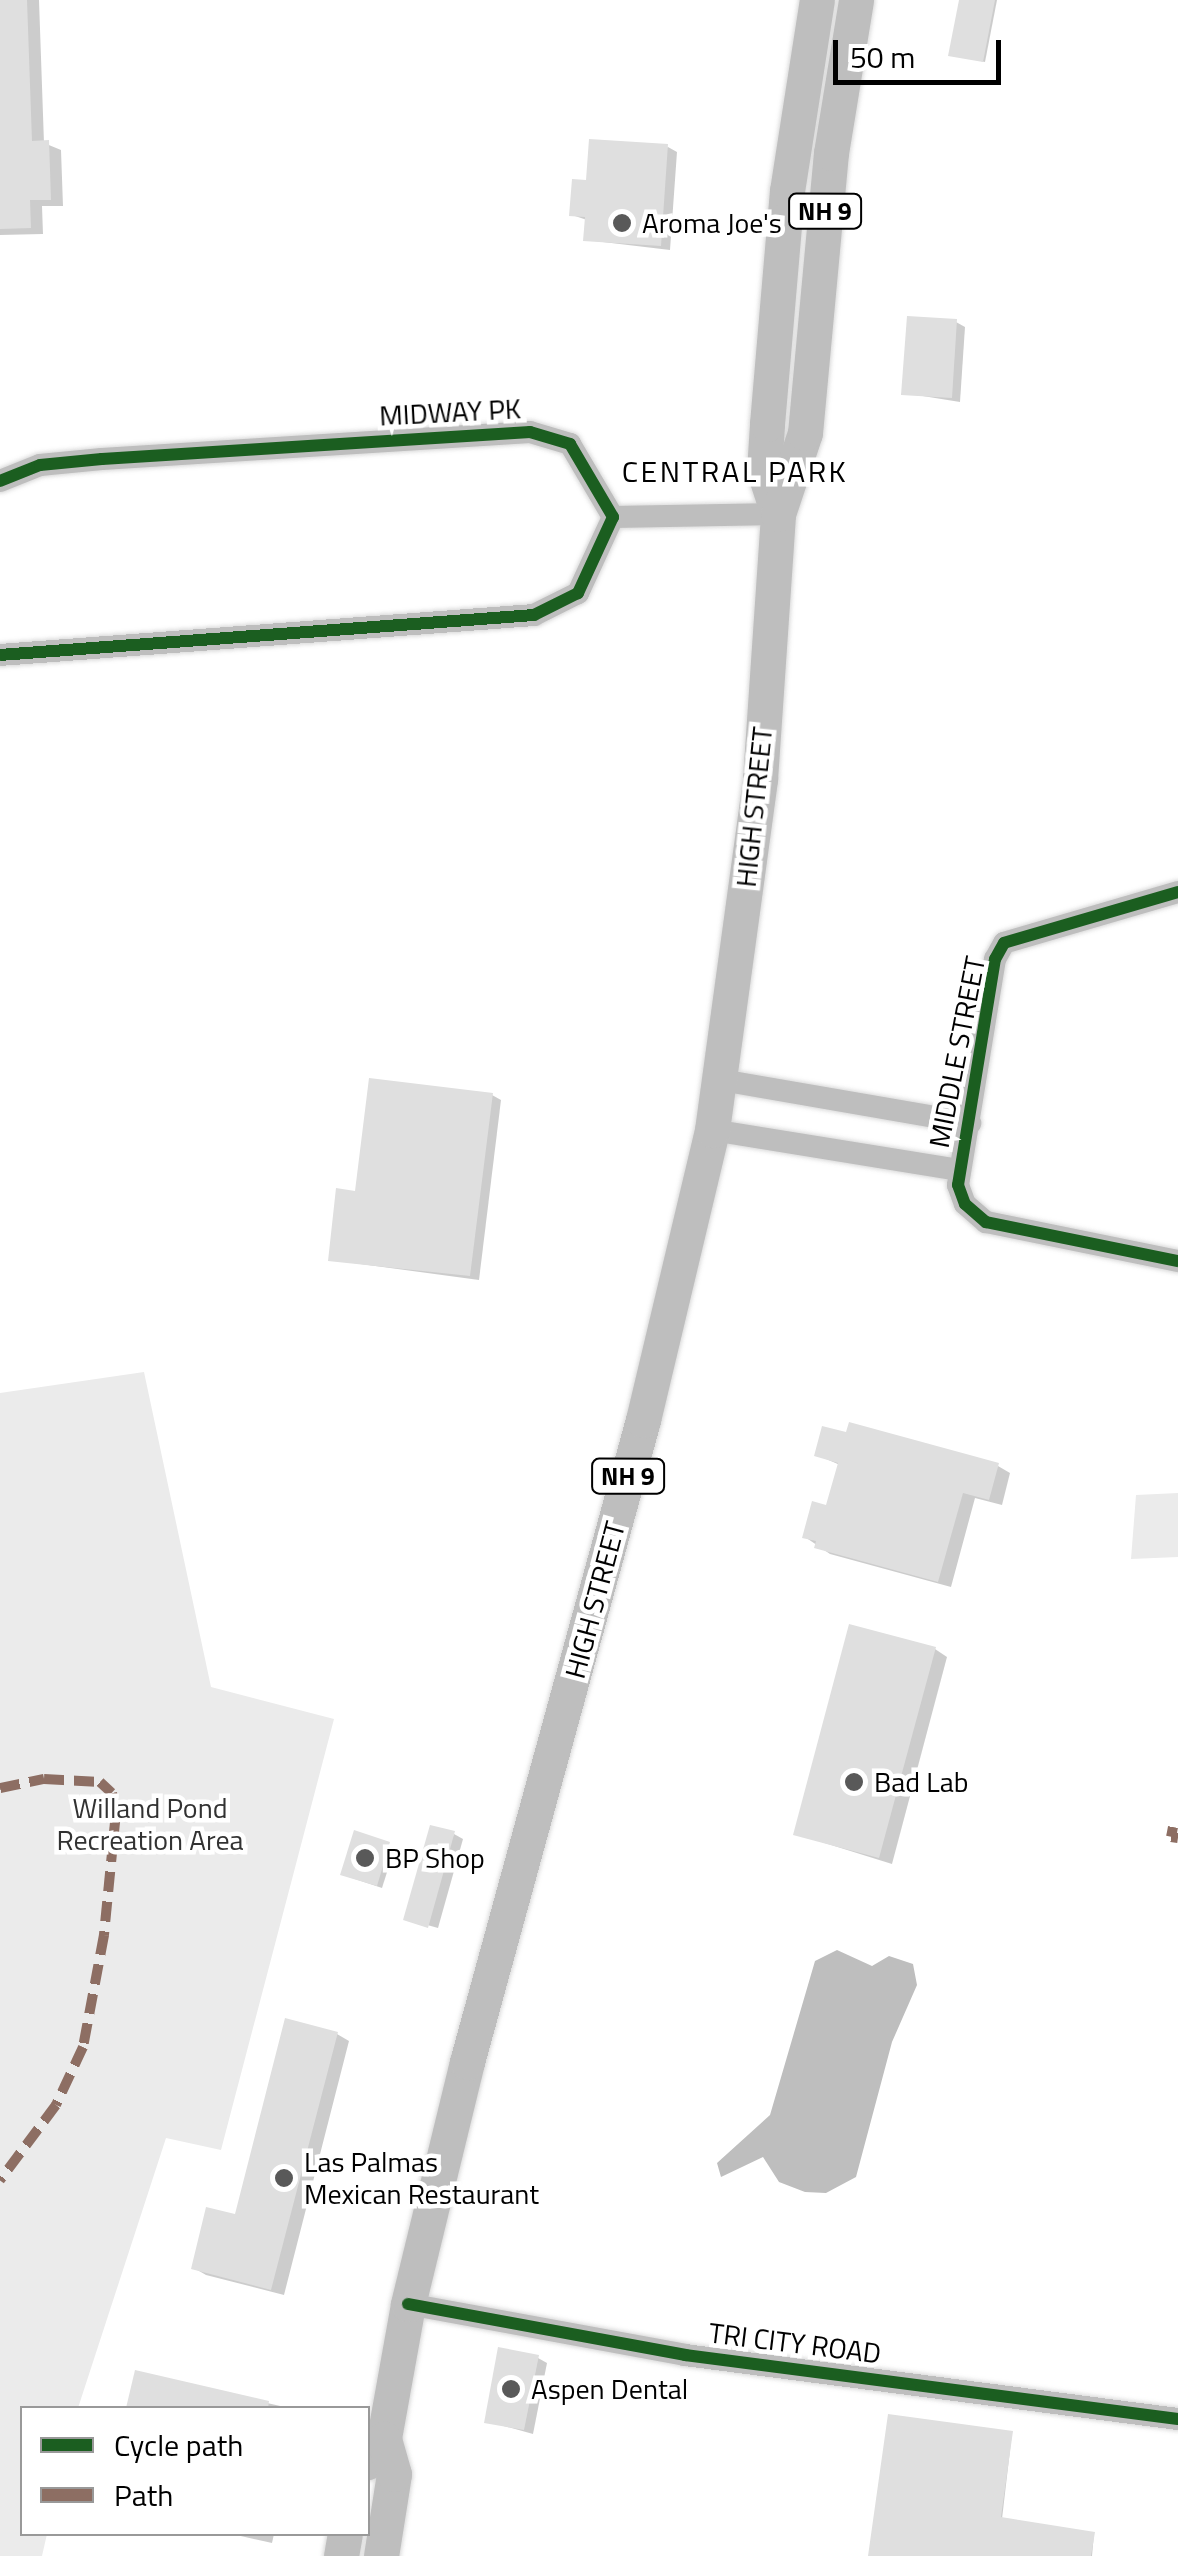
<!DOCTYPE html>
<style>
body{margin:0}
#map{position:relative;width:1178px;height:2556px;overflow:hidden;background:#fff;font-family:"Titillium Web",sans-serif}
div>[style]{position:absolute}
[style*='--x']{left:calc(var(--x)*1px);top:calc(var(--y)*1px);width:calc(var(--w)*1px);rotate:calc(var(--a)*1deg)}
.green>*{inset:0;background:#ebebeb}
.water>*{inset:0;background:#bebebe}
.shadow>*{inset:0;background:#0003}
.building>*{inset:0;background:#dfdfdf}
.roads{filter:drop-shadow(0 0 2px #dbdbdb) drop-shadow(0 0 2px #dbdbdb)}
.street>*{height:22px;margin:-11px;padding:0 11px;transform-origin:11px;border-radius:11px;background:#bebebe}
.primary>*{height:35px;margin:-17.5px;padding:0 17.5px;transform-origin:17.5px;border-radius:17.5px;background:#bebebe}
.quiet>*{height:10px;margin-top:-5px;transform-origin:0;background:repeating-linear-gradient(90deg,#8d6e63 0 20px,transparent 0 30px)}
.cycleway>*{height:12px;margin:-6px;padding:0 6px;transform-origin:6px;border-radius:6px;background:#1b5e20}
.dots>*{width:28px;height:28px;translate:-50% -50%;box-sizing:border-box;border:5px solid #fff;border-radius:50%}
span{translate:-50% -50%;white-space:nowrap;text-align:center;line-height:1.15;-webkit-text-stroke:9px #fff;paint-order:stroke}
.shield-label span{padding:2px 8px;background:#fff;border:2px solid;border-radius:8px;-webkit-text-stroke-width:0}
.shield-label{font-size:25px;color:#000;font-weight:700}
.poi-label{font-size:28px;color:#000}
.left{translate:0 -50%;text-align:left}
.street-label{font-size:28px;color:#000}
.park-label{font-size:28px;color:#323232}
.neighbourhood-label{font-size:30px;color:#000;letter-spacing:2.5px}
.legend{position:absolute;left:20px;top:2406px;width:350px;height:130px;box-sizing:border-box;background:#fff;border:2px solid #999;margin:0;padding:12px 18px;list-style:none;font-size:30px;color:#000}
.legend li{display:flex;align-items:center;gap:20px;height:50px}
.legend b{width:50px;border:2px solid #999}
.scale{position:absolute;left:833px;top:40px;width:168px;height:45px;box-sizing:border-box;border:5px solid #000;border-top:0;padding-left:12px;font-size:30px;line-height:35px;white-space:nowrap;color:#000;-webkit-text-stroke:8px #fff;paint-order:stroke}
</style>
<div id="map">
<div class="green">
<div style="clip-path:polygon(144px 1372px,211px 1687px,334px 1719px,221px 2150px,166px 2138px,78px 2408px,22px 2408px,22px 2534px,47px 2534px,42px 2556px,0 2556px,0 1393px)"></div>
<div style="clip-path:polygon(1178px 1493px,1178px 1557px,1131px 1559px,1136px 1495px)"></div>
</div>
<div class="water">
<div style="clip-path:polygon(837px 1950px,872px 1966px,889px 1956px,913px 1964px,917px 1985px,892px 2042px,856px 2177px,826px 2193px,805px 2192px,779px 2182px,763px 2157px,721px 2177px,717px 2163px,770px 2115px,815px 1961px)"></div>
</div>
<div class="shadow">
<div style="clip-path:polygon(0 0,39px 0,44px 143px,61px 150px,63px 206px,42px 206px,43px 234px,0 235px)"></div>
<div style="clip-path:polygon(961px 0,997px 0,985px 62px,953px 55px)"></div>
<div style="clip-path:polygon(668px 147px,677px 152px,670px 250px,586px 240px,587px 220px,572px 215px)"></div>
<div style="clip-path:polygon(956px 322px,965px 327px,960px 402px,904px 393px)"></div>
<div style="clip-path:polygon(492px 1095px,501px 1100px,479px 1280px,331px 1260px,358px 1193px)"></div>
<div style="clip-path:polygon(817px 1455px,998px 1466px,1010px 1473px,1002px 1505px,975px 1498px,951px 1587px,830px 1554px,805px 1537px,828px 1508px,840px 1465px)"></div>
<div style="clip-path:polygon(935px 1649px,947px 1657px,892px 1864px,796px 1834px)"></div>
<div style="clip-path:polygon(356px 1834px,395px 1847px,382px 1888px,349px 1877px)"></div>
<div style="clip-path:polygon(454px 1834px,463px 1839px,438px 1928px,413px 1921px)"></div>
<div style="clip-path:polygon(337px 2034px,349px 2041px,284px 2295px,206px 2275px,194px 2268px,236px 2217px)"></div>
<div style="clip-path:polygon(538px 2358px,547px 2363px,533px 2434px,486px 2421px)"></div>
<div style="clip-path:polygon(136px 2373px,289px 2408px,128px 2408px)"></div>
<div style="clip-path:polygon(1012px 2433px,1002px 2519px,1094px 2534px,1092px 2556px,870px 2556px)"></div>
<div style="clip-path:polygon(232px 2534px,274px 2534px,272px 2543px)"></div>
</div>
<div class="building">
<div style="clip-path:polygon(0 0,27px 0,32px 141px,49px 140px,51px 200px,30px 200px,31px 228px,0 229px)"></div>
<div style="clip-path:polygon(959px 0,995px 0,983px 62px,948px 56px)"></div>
<div style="clip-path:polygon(589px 139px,668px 144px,661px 246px,583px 241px,585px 217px,569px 216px,572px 179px,586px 180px)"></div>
<div style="clip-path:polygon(907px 316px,957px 319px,952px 398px,901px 395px)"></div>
<div style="clip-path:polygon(369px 1078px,493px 1093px,470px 1276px,328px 1261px,336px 1188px,355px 1191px)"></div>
<div style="clip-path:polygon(849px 1422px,999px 1463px,989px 1500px,963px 1493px,938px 1582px,814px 1548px,816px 1541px,802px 1538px,812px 1501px,826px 1505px,838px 1463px,814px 1456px,822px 1426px,846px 1432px)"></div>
<div style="clip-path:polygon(849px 1624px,936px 1647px,879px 1858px,793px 1835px)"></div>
<div style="clip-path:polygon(430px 1825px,455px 1831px,428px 1928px,403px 1920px)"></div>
<div style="clip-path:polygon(354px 1830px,390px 1842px,377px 1886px,340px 1875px)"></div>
<div style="clip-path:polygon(285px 2018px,338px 2032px,271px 2290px,191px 2269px,206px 2207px,235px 2214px)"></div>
<div style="clip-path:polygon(498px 2347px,539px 2355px,524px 2430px,484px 2423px)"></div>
<div style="clip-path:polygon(135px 2370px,269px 2401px,268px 2408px,126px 2408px)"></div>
<div style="clip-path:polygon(888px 2414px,1013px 2431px,1001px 2517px,1095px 2532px,1091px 2556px,868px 2556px)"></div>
</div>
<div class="roads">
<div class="street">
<div style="--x:0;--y:481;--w:43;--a:-21.8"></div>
<div style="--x:40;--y:465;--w:62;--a:-5.5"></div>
<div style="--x:102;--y:459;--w:429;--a:-3.6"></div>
<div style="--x:530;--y:432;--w:42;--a:16.7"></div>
<div style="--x:570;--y:444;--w:85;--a:59.5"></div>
<div style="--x:613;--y:517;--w:84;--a:114.7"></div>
<div style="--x:578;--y:593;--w:49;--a:153.4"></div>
<div style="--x:534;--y:615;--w:535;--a:175.72"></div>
<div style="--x:613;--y:517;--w:165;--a:-1"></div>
<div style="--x:1178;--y:892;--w:181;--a:163.7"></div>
<div style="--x:1004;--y:943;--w:18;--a:119"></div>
<div style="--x:995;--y:959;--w:229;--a:99.3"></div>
<div style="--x:958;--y:1185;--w:20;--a:70"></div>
<div style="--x:965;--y:1204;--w:28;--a:41"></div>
<div style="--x:986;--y:1222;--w:196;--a:11.5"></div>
<div style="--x:721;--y:1080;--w:253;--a:9.8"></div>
<div style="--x:712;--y:1130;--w:251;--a:9.2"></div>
<div style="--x:408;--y:2304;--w:282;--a:10.4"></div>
<div style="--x:685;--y:2355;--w:497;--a:7.4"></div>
</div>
<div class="primary">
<div style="--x:778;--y:514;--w:45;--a:-108"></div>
<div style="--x:764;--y:471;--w:47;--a:-86.3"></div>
<div style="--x:767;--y:424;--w:234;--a:-85.1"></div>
<div style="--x:787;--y:191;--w:193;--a:-81.1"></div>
<div style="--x:368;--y:2462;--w:29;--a:-56"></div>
<div style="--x:384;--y:2438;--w:136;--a:-79.8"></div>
<div style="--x:408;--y:2304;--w:249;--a:-76.3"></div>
<div style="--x:467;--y:2062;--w:666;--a:-74.67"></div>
<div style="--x:643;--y:1420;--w:298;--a:-76.6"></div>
<div style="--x:712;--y:1130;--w:354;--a:-82.2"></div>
<div style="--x:760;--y:779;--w:266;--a:-86.1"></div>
<div style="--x:778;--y:514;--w:85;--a:-71.6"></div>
<div style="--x:805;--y:433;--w:281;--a:-84.7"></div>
<div style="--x:831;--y:153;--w:155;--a:-80.7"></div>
<div style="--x:341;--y:2556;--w:22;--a:-80"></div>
<div style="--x:381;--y:2556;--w:83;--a:-81"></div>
<div style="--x:394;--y:2474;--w:37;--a:-106"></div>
</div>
</div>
<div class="quiet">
<div style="--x:0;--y:1788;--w:45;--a:-11.6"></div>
<div style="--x:44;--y:1779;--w:56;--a:3.1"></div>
<div style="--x:100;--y:1782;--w:16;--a:43"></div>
<div style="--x:112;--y:1793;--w:19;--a:78"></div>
<div style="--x:116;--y:1812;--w:124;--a:95.6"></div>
<div style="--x:104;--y:1935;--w:114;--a:100.6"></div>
<div style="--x:83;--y:2047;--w:64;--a:115"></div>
<div style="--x:56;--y:2105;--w:94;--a:126.7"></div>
<div style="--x:1173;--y:1827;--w:10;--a:101"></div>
<div style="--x:1171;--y:1837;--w:7;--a:8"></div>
</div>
<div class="cycleway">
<div style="--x:0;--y:481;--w:43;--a:-21.8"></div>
<div style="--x:40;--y:465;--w:62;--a:-5.5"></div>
<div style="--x:102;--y:459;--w:429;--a:-3.6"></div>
<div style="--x:530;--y:432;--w:42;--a:16.7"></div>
<div style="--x:570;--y:444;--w:85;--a:59.5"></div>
<div style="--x:613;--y:517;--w:84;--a:114.7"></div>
<div style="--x:578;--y:593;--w:49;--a:153.4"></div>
<div style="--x:534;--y:615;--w:535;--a:175.72"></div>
<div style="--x:1178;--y:892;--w:181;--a:163.7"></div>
<div style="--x:1004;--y:943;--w:18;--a:119"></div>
<div style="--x:995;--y:959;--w:229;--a:99.3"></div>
<div style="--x:958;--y:1185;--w:20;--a:70"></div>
<div style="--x:965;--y:1204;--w:28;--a:41"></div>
<div style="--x:986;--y:1222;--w:196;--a:11.5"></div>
<div style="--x:408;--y:2304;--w:282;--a:10.4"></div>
<div style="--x:685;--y:2355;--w:497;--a:7.4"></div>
</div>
<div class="dots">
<div style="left:622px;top:223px;background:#595959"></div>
<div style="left:854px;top:1782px;background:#595959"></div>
<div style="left:365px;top:1858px;background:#595959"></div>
<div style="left:284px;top:2178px;background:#595959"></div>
<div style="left:511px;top:2389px;background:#595959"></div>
</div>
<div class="shield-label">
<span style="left:825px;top:211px">NH 9</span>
<span style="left:628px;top:1476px">NH 9</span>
</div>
<div class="poi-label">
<span class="left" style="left:642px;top:223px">Aroma Joe's</span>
<span class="left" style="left:874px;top:1782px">Bad Lab</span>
<span class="left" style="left:385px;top:1858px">BP Shop</span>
<span class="left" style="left:304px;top:2178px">Las Palmas<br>Mexican Restaurant</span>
<span class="left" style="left:531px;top:2389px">Aspen Dental</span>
</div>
<div class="street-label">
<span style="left:450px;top:412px;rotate:-3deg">MIDWAY PK</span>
<span style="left:754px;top:807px;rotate:-84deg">HIGH STREET</span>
<span style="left:957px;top:1052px;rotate:-79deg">MIDDLE STREET</span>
<span style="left:595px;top:1600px;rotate:-75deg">HIGH STREET</span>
<span style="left:795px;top:2343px;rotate:7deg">TRI CITY ROAD</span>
</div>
<div class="park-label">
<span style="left:150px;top:1824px">Willand Pond<br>Recreation Area</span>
</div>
<div class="neighbourhood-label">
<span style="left:735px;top:471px">CENTRAL PARK</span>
</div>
<ul class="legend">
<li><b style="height:12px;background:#1b5e20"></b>Cycle path</li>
<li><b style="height:12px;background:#8d6e63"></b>Path</li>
</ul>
<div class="scale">50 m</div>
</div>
